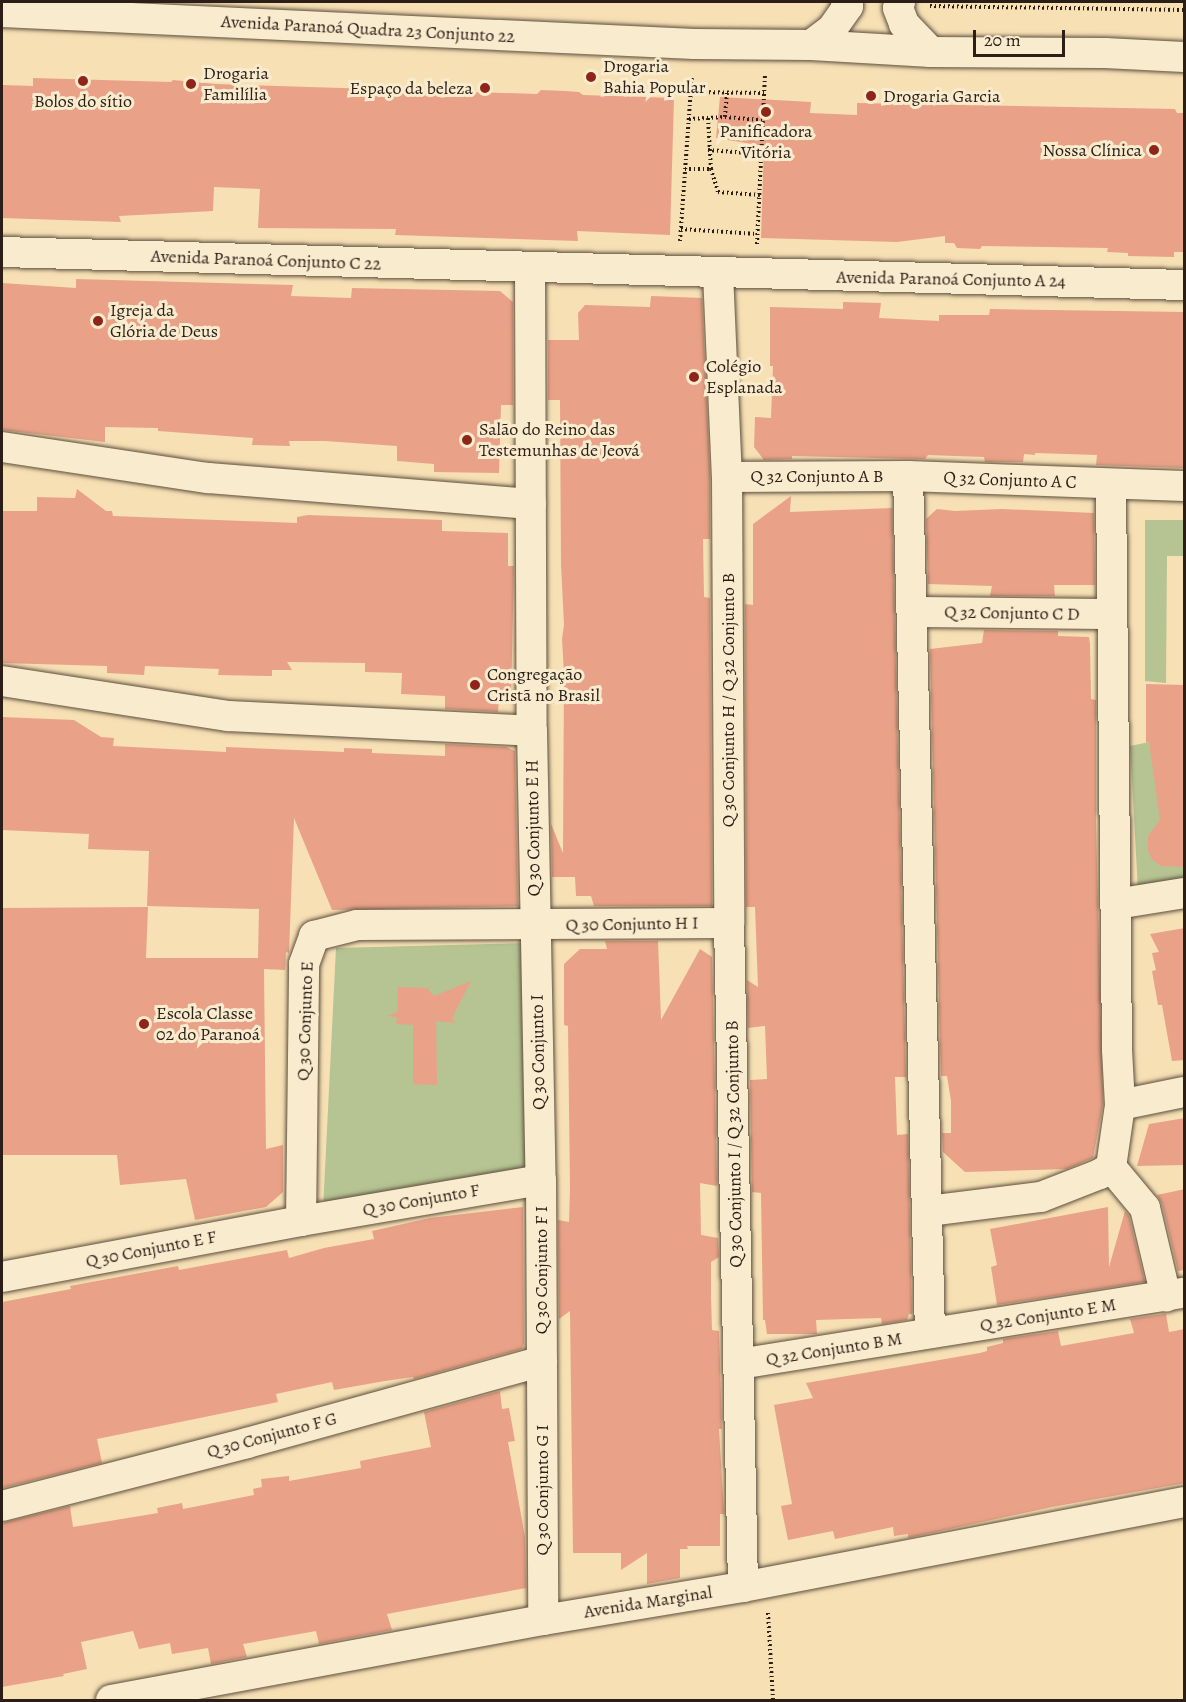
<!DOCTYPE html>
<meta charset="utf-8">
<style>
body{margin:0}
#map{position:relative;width:1186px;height:1702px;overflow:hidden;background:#f6e0b4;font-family:Alegreya,serif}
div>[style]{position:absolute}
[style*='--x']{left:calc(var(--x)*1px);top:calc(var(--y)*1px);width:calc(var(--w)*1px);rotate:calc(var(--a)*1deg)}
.green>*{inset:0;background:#b6c392}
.building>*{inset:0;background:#e9a287}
.path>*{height:4px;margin-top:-2px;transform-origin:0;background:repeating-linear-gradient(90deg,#2a1e16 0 1.5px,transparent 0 4.5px)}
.roads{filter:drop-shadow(0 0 2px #5d4e3e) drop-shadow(0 0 2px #5d4e3e)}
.minor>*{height:30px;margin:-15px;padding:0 15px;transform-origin:15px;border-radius:15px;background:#f9ebce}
.dots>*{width:16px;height:16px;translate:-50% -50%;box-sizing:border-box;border:3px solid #f9ebce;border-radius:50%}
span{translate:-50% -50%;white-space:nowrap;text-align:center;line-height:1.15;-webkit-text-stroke:6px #f9ebce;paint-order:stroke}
.street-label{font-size:18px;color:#2a1e16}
.poi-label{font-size:18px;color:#2a1e16}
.left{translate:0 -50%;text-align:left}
.right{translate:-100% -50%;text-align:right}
.frame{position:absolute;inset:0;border:3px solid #2a1e16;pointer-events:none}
.scale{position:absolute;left:973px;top:30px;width:92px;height:27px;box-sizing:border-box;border:3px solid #2a1e16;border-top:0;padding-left:8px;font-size:18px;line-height:21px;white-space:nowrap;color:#2a1e16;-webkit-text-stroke:4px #f9ebce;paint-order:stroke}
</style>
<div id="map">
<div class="green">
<div style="clip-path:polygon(1145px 520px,1184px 520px,1184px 556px,1167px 556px,1166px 683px,1145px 681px)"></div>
<div style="clip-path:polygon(1184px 735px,1184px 882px,1138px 890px,1130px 746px)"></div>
<div style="clip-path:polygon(530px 943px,535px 1184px,323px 1210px,336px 948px)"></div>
</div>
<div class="building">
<div style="clip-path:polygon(33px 78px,171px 82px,173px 80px,216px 84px,537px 94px,541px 90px,565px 91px,579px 92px,583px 95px,674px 98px,670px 235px,577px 231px,578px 241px,395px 235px,396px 229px,258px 228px,260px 189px,214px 187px,213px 211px,119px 216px,121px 222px,2px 218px,2px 85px,33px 86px)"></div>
<div style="clip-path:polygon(720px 97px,811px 102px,810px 113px,857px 115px,857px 103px,1175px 109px,1177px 113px,1185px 113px,1185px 252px,1174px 252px,1174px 257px,1128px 256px,1128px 253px,1107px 252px,1108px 248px,982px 246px,980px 249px,957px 248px,954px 243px,945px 243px,945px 236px,897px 242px,761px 238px,764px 146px,716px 138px)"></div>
<div style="clip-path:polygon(76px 279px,293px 285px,291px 296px,351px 298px,352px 288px,500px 291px,513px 302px,513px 405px,501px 405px,499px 473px,434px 472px,434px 464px,397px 461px,397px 446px,325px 441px,289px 441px,290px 446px,252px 445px,253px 438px,158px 431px,158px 428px,105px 427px,105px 442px,2px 430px,2px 283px,76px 288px)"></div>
<div style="clip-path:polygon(651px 296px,702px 298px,710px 472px,710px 539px,703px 539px,704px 597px,710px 598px,712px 906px,594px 906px,591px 896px,576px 896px,575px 877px,552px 877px,551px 824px,563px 853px,564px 673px,562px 639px,564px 625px,561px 565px,560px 400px,548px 400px,548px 340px,579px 340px,578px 313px,585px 305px,650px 307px)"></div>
<div style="clip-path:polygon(843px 302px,881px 303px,879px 318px,939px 321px,939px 315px,989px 315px,990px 309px,1185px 312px,1185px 468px,1096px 465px,1097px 455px,1035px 453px,1035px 455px,1024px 454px,1023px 462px,985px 462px,984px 457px,928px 455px,925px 459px,792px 456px,792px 459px,764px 460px,754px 447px,755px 417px,771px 418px,773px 366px,770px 366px,770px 307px,843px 309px)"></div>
<div style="clip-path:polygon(77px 489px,106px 511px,112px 511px,113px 516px,297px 523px,297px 517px,308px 515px,442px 520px,442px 531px,508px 533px,508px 566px,514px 566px,511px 698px,499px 698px,498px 712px,445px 709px,445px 696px,401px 694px,402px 673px,365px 672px,365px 663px,287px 662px,292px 670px,272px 670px,272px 676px,218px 675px,219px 669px,145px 666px,144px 675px,107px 673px,107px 666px,2px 663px,2px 511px,37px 511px,37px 497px,75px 498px)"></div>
<div style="clip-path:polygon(791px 496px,790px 512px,892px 508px,906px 1077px,895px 1077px,897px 1135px,908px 1134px,912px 1314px,909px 1314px,907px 1320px,882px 1324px,881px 1318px,816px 1320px,817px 1334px,767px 1334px,765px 1320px,763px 1320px,761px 1193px,752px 1192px,750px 1080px,767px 1079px,765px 1026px,748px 1028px,747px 980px,758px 987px,755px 907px,746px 907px,745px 604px,753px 605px,753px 524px)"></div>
<div style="clip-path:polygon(937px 509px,955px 511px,1002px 509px,1094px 513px,1095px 585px,1054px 585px,1055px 596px,990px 596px,992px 586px,928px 584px,926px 519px)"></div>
<div style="clip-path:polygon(984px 630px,1058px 631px,1058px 636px,1089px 637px,1090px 644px,1091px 699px,1096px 700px,1096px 823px,1103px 1104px,1093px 1158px,1067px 1169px,965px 1172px,943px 1152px,942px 1133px,951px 1133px,951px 1101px,947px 1076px,941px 1076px,930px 649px,982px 643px)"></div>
<div style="clip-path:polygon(1146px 684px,1185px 685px,1185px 867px,1161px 866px,1152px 859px,1148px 851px,1148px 836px,1160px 820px,1149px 742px,1146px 743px)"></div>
<div style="clip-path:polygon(2px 717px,74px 720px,101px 737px,114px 738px,113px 746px,226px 752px,226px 747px,344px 752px,344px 748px,372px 749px,372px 753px,445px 756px,445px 744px,506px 747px,515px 751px,518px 906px,332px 910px,294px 818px,289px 953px,286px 952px,285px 970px,264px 969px,266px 1149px,283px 1145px,283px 1192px,266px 1207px,195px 1220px,186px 1179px,120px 1185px,117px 1155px,2px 1155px,2px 908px,148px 907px,146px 958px,258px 958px,259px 909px,147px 906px,149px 851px,88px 849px,89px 834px,2px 830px)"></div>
<div style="clip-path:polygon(1185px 928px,1185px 1060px,1172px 1061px,1162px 1005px,1158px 1005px,1152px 971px,1156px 970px,1152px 953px,1159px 952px,1150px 934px)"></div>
<div style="clip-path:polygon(605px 941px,658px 941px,661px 1020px,700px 949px,712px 957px,717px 1186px,700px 1183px,701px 1235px,718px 1238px,719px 1257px,711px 1262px,711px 1295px,712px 1330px,719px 1331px,722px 1429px,719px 1429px,724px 1514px,720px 1514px,720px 1546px,687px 1546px,688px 1549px,680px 1549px,680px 1578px,647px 1584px,647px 1553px,621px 1570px,621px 1553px,573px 1553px,570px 1311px,559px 1319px,558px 1220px,569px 1222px,570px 1188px,568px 1026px,564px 1025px,564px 964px,580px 949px,607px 949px)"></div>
<div style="clip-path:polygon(471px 981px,452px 1018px,456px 1023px,436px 1021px,437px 1085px,413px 1084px,413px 1025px,396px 1024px,397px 1017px,387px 1016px,397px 1012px,398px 987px,427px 988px,434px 996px)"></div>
<div style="clip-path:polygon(1185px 1118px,1185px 1165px,1137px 1166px,1149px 1124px)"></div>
<div style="clip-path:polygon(1185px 1189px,1185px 1270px,1178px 1271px,1162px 1204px,1157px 1195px)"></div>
<div style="clip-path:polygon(523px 1207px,524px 1344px,522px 1349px,414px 1379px,413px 1377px,385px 1381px,334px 1390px,332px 1382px,276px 1394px,278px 1402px,97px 1439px,102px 1463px,2px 1488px,2px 1302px,71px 1289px,70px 1286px,178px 1266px,179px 1270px,287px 1250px,289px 1258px,324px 1248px,374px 1239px,372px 1231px,430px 1218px)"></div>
<div style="clip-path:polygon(1108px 1207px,1109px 1267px,1125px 1211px,1129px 1216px,1145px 1282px,997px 1305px,991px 1267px,997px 1265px,990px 1229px)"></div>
<div style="clip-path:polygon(1164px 1314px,1166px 1314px,1169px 1332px,1185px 1329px,1185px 1483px,1052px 1507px,908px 1538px,908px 1534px,894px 1536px,893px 1527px,835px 1539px,833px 1531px,788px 1540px,781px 1506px,792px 1504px,774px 1405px,813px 1398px,806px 1383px,980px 1353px,987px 1351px,987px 1347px,1003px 1343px,1003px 1339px,1058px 1331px,1061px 1346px,1134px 1333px,1130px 1319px)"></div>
<div style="clip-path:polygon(500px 1391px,502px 1409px,509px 1408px,515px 1441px,508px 1442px,525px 1537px,526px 1588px,387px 1614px,392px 1630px,319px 1644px,316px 1631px,243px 1644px,247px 1657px,211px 1664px,208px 1648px,172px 1654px,170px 1643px,139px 1649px,133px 1631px,81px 1642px,87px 1669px,63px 1674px,64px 1676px,2px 1687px,2px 1523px,70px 1506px,73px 1527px,158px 1513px,157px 1508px,182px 1503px,183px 1509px,254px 1495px,253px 1489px,262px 1487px,261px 1479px,289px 1476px,289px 1481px,361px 1468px,360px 1461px,431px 1447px,424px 1412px)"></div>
</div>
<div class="path">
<div style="--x:930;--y:6;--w:254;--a:0.9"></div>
<div style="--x:691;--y:92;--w:73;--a:0.8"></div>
<div style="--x:727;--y:93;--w:24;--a:95"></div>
<div style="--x:725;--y:117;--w:38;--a:5"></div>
<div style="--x:689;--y:119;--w:36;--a:-3"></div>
<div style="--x:708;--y:150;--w:53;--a:4.3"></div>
<div style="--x:685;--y:169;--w:26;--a:0"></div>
<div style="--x:711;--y:169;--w:51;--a:-93.4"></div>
<div style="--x:711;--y:169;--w:24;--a:73"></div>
<div style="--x:718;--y:192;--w:42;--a:4.1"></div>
<div style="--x:681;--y:229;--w:76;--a:3.8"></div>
<div style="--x:680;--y:241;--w:166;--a:-85.9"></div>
<div style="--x:757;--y:244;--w:169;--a:-87.3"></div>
<div style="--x:768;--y:1613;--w:87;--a:86.7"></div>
</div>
<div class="roads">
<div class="minor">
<div style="--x:900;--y:2;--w:6;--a:108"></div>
<div style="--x:898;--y:8;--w:17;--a:69"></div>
<div style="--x:904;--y:24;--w:39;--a:46"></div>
<div style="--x:2;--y:12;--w:693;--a:2.65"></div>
<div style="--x:694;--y:44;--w:117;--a:0.5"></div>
<div style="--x:811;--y:45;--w:120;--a:3.3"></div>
<div style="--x:931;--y:52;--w:174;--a:0.3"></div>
<div style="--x:1105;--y:53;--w:79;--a:2.9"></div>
<div style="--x:811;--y:45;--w:26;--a:-37"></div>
<div style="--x:832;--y:29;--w:28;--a:-55"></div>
<div style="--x:848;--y:6;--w:4;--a:-117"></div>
<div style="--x:2;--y:252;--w:1182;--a:1.6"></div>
<div style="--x:530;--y:267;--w:464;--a:89.8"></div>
<div style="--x:532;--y:731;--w:449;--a:88.9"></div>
<div style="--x:541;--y:1180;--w:440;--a:89.7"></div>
<div style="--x:718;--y:273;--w:204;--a:87.5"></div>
<div style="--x:727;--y:477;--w:446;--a:89.7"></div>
<div style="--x:729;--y:923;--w:664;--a:88.79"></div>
<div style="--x:2;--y:447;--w:208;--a:8.6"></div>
<div style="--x:208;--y:478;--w:324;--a:4.6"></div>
<div style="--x:908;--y:476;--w:857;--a:88.53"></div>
<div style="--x:727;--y:477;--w:181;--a:-0.3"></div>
<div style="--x:908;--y:476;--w:276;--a:2.1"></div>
<div style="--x:913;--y:612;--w:199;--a:0.6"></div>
<div style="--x:2;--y:681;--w:229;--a:8.8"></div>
<div style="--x:228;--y:716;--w:304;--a:2.8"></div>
<div style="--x:1116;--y:904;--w:69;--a:-9.2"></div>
<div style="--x:1120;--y:1105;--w:65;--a:-11.5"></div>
<div style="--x:1111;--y:1167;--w:53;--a:50.3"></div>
<div style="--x:1145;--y:1208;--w:91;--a:76.7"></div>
<div style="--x:928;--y:1211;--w:114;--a:-7.1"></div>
<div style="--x:1041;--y:1197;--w:63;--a:-21.3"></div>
<div style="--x:1100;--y:1174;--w:13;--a:-32"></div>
<div style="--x:1111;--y:1167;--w:63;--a:-81.7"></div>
<div style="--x:1120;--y:1105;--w:56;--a:-93.1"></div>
<div style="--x:1117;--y:1049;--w:564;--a:-90.61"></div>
<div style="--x:301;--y:1221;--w:257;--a:-89.3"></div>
<div style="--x:304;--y:964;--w:30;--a:-70"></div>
<div style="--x:314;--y:936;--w:44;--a:-14.3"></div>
<div style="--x:357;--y:925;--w:372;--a:-0.3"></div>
<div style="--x:2;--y:1277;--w:304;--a:-10.6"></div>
<div style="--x:301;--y:1221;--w:243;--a:-9.7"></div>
<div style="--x:739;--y:1364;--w:451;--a:-9.1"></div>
<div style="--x:2;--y:1506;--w:253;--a:-14.4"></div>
<div style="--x:247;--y:1443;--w:306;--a:-15.5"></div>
<div style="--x:111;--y:1700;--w:439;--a:-10.5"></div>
<div style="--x:543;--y:1620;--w:203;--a:-9.4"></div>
<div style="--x:743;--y:1587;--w:449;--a:-10.9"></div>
</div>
</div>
<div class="dots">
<div style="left:591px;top:77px;background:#8f2418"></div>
<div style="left:83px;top:81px;background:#8f2418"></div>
<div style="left:191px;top:84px;background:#8f2418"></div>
<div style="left:485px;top:88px;background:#8f2418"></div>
<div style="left:871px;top:96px;background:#8f2418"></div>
<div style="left:766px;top:112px;background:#8f2418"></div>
<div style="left:1154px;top:150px;background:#8f2418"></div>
<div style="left:98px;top:321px;background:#8f2418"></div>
<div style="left:694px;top:377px;background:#8f2418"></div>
<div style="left:467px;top:440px;background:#8f2418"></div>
<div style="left:475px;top:685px;background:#8f2418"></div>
<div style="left:144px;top:1024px;background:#8f2418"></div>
</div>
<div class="street-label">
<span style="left:368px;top:29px;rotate:3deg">Avenida Paranoá Quadra 23 Conjunto 22</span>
<span style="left:266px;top:260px;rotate:2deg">Avenida Paranoá Conjunto C 22</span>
<span style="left:951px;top:279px;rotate:1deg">Avenida Paranoá Conjunto A 24</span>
<span style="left:817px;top:476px">Q 32 Conjunto A B</span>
<span style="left:1010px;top:480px;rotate:2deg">Q 32 Conjunto A C</span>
<span style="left:1012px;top:613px;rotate:1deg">Q 32 Conjunto C D</span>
<span style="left:728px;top:700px;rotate:-90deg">Q 30 Conjunto H / Q 32 Conjunto B</span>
<span style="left:533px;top:828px;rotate:-91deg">Q 30 Conjunto E H</span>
<span style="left:632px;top:924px;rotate:-1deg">Q 30 Conjunto H I</span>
<span style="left:305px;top:1021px;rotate:-88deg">Q 30 Conjunto E</span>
<span style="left:538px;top:1052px;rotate:-91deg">Q 30 Conjunto I</span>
<span style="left:734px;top:1144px;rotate:-91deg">Q 30 Conjunto I / Q 32 Conjunto B</span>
<span style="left:421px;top:1200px;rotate:-10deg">Q 30 Conjunto F</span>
<span style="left:151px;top:1249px;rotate:-11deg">Q 30 Conjunto E F</span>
<span style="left:541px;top:1270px;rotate:-90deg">Q 30 Conjunto F I</span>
<span style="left:1048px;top:1315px;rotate:-9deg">Q 32 Conjunto E M</span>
<span style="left:834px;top:1349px;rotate:-9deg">Q 32 Conjunto B M</span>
<span style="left:272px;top:1435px;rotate:-15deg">Q 30 Conjunto F G</span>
<span style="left:542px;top:1490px;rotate:-90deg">Q 30 Conjunto G I</span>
<span style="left:648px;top:1602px;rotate:-9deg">Avenida Marginal</span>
</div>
<div class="poi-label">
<span class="left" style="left:603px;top:77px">Drogaria<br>Bahia Popular</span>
<span class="left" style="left:203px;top:84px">Drogaria<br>Familília</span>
<span class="right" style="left:473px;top:88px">Espaço da beleza</span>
<span class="left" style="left:883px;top:96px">Drogaria Garcia</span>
<span style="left:83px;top:101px">Bolos do sítio</span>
<span style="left:766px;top:142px">Panificadora<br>Vitória</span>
<span class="right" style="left:1142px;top:150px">Nossa Clínica</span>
<span class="left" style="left:110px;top:321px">Igreja da<br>Glória de Deus</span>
<span class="left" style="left:706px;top:377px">Colégio<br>Esplanada</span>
<span class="left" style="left:479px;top:440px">Salão do Reino das<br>Testemunhas de Jeová</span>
<span class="left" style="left:487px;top:685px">Congregação<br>Cristã no Brasil</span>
<span class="left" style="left:156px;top:1024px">Escola Classe<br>02 do Paranoá</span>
</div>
<div class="frame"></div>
<div class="scale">20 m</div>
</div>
